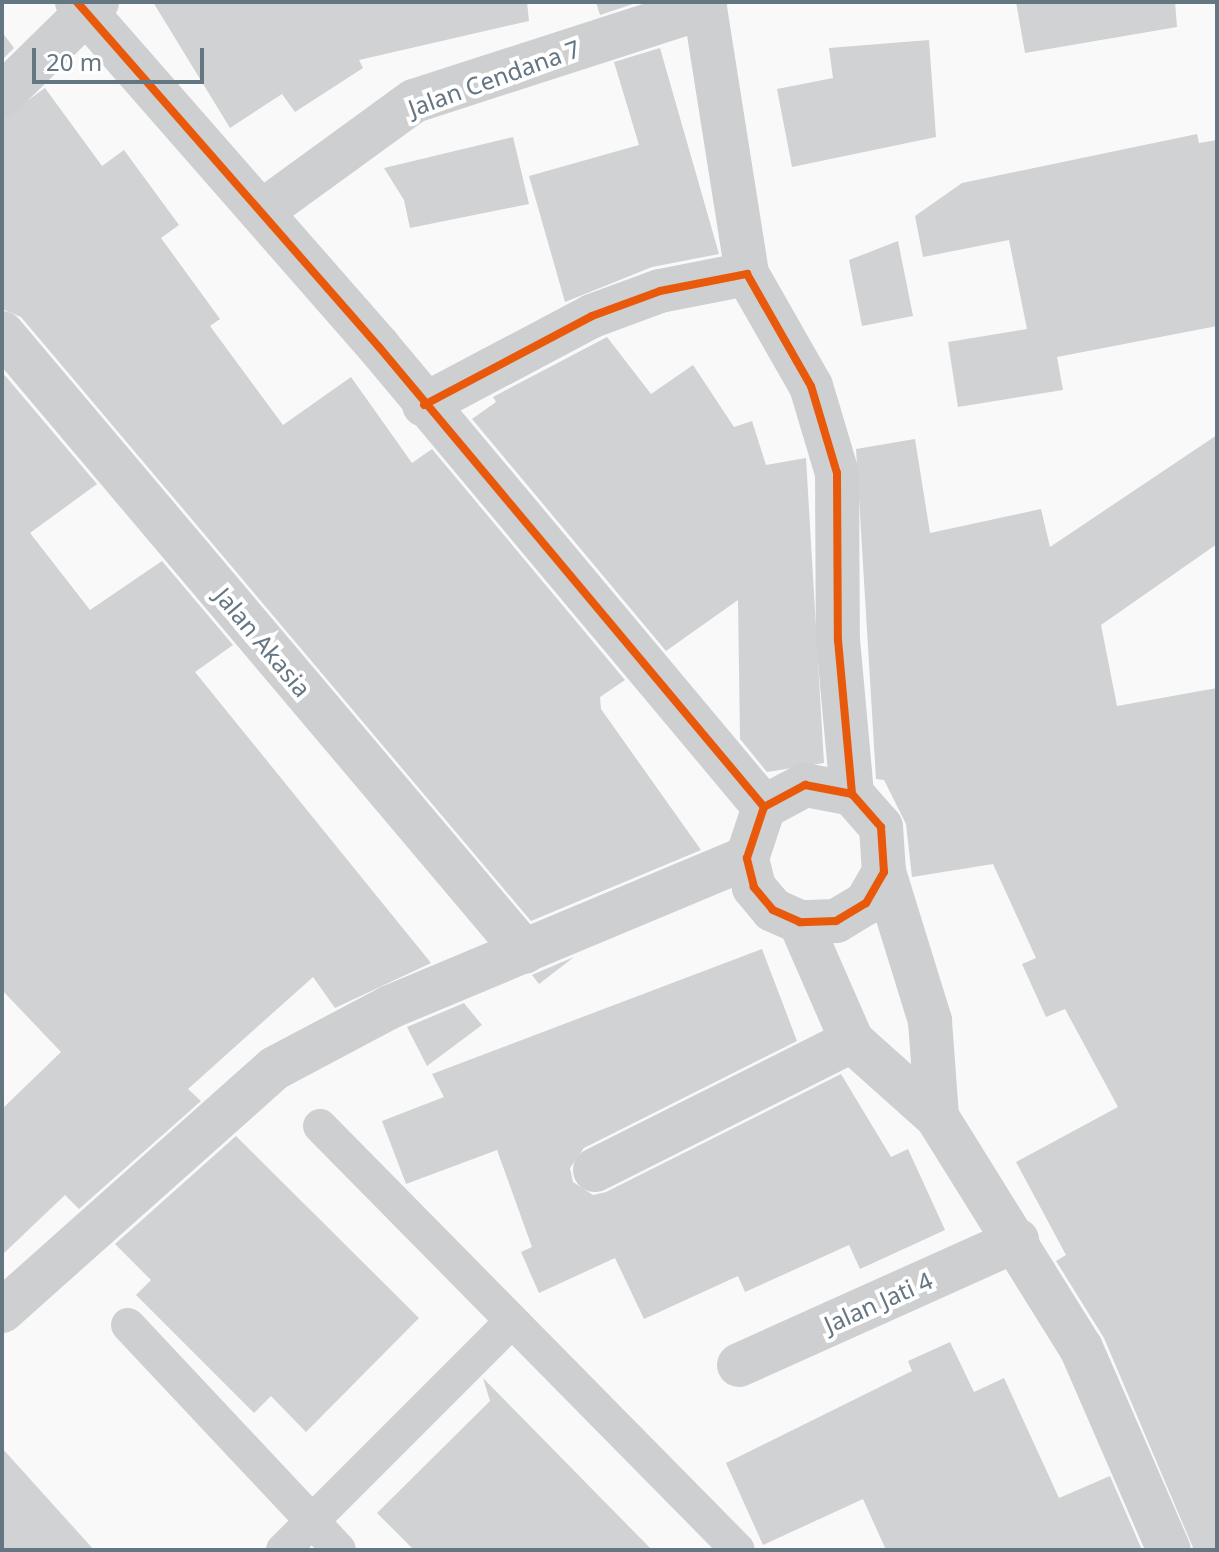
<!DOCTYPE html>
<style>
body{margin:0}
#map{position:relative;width:1219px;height:1552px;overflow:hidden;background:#f9f9f9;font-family:"Noto Sans",sans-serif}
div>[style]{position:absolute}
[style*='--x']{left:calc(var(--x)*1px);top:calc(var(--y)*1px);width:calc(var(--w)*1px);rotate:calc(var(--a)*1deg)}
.building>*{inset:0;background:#d0d2d3}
.service>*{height:34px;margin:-17px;padding:0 17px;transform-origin:17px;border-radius:17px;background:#cecfd0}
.minor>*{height:44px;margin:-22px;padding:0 22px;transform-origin:22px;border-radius:22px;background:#cecfd0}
.cycleway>*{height:8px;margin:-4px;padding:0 4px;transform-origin:4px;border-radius:4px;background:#e8590c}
span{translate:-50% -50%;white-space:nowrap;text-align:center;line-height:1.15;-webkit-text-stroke:8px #fff;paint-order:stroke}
.street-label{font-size:24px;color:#657683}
.frame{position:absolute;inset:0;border:4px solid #657683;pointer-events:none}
.scale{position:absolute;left:32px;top:48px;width:172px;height:36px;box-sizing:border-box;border:4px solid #657683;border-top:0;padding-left:10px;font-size:24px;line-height:28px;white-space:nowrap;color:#657683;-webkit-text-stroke:6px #fff;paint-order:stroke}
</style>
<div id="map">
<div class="building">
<div style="clip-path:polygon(153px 2px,527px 2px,529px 21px,359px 60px,363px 68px,295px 112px,282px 94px,230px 128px)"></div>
<div style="clip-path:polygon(596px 2px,639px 2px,600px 15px)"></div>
<div style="clip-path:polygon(1016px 2px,1175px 2px,1177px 27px,1025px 53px)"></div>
<div style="clip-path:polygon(2px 32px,14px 48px,2px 60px)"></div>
<div style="clip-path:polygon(929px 40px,936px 137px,792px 167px,777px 89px,833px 78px,829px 48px)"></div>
<div style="clip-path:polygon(660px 48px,719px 254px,652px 267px,565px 302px,529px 176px,639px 145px,614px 62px)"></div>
<div style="clip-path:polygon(45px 88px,102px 166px,124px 150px,179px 225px,161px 238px,220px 319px,210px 326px,283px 425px,351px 377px,412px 463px,432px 449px,625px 680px,600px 697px,601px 709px,701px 850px,531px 921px,21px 317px,2px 309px,2px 119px)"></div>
<div style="clip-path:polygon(1197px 134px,1199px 143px,1217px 140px,1217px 326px,1057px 357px,1063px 390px,958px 407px,948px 342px,1027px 329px,1009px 240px,923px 257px,915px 216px,962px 183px)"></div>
<div style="clip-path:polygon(513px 137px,529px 204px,410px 228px,404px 200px,384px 168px)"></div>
<div style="clip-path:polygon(898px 241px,913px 316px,862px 326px,849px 260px)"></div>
<div style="clip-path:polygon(607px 337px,651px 394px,693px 365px,734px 427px,752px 421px,766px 465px,806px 458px,824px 763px,767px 772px,740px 739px,738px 600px,666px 651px,472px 419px,496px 402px,493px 397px)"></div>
<div style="clip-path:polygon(2px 372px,97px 484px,30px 533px,90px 610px,162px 561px,233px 645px,195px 672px,431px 963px,335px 1008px,313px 977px,188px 1089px,201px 1101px,79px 1209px,65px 1195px,2px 1255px,2px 1109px,61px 1052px,2px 990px)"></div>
<div style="clip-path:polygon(1217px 435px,1217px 544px,1101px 625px,1117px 706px,1217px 688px,1217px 1550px,1194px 1550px,1104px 1338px,1056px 1261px,1066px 1255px,1016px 1162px,1118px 1107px,1065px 1009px,1046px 1017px,1022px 964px,1036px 958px,993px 864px,912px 877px,906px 824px,884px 780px,876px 779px,856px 449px,915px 439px,930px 533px,1041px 509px,1050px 547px)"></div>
<div style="clip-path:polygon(762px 949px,797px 1041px,584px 1148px,570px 1168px,573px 1182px,593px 1195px,606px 1192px,841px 1074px,891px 1157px,908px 1149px,945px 1230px,860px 1269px,849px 1245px,745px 1292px,738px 1276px,644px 1319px,615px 1258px,539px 1293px,521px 1252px,532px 1247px,497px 1150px,406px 1184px,382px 1121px,444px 1097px,432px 1074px)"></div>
<div style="clip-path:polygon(574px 957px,539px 984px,532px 975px,541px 971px)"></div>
<div style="clip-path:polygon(464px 1003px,482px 1025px,427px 1066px,407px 1027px)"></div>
<div style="clip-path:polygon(236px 1136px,419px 1318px,306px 1432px,271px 1396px,254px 1413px,136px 1295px,151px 1280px,115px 1244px)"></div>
<div style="clip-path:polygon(950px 1342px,974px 1392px,1004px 1378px,1059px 1498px,1110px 1476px,1142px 1550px,886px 1550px,863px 1499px,763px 1545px,726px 1463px,912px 1371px,908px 1361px)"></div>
<div style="clip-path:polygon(483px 1378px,652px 1550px,414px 1550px,377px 1513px,490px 1401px)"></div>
<div style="clip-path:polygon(2px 1448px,94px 1550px,2px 1550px)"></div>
</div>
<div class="service">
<div style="--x:320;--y:1126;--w:595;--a:45.41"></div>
<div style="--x:128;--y:1325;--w:308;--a:46.8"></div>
<div style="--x:283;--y:1550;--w:322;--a:-45"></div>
</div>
<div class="minor">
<div style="--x:77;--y:2;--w:459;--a:48.8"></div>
<div style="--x:379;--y:347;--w:600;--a:50.07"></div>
<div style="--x:704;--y:2;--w:275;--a:81"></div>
<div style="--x:2;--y:95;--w:133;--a:-44.4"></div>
<div style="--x:261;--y:212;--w:189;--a:-36"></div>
<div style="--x:414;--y:101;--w:306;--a:-17.9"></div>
<div style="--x:2;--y:333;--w:810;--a:49.81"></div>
<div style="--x:424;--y:405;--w:190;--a:-27.9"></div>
<div style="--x:592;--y:316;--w:72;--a:-20.2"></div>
<div style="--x:660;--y:291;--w:89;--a:-11.1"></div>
<div style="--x:747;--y:274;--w:129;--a:60.3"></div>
<div style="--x:811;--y:386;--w:91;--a:73.4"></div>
<div style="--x:837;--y:473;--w:167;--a:89.7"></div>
<div style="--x:838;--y:640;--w:155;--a:84.8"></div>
<div style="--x:852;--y:794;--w:44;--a:48.7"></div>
<div style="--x:881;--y:827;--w:45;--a:86.2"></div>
<div style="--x:884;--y:872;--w:36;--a:120"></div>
<div style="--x:866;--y:903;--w:35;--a:149"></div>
<div style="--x:836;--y:921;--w:36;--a:178"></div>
<div style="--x:800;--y:922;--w:30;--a:-156"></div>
<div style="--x:773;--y:910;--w:30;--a:-130"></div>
<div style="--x:754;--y:887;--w:30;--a:-104"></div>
<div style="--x:747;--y:858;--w:54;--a:-71.6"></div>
<div style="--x:764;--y:807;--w:47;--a:-28.2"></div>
<div style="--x:805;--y:785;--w:48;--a:10.8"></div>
<div style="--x:884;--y:872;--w:156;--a:72.8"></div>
<div style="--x:930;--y:1021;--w:96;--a:85.8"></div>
<div style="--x:800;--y:922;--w:130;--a:66.4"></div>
<div style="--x:852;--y:1041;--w:114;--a:41.8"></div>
<div style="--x:937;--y:1117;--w:272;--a:58.1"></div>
<div style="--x:1081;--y:1348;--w:220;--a:66.5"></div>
<div style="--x:595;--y:1170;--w:288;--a:-26.7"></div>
<div style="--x:2;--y:1311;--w:365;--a:-41.7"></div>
<div style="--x:275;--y:1068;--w:130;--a:-27.9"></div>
<div style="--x:390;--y:1007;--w:387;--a:-22.7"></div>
<div style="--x:739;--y:1365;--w:305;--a:-24.2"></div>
</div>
<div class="cycleway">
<div style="--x:77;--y:2;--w:459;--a:48.8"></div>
<div style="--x:379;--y:347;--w:600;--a:50.07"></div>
<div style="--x:424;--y:405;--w:190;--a:-27.9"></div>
<div style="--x:592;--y:316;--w:72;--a:-20.2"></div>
<div style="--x:660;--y:291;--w:89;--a:-11.1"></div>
<div style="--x:747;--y:274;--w:129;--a:60.3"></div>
<div style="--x:811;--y:386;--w:91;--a:73.4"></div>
<div style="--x:837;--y:473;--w:167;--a:89.7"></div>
<div style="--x:838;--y:640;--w:155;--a:84.8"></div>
<div style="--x:852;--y:794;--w:44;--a:48.7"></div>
<div style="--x:881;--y:827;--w:45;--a:86.2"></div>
<div style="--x:884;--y:872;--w:36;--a:120"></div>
<div style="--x:866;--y:903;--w:35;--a:149"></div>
<div style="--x:836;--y:921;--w:36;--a:178"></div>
<div style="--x:800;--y:922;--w:30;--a:-156"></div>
<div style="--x:773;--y:910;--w:30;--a:-130"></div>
<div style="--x:754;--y:887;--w:30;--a:-104"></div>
<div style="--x:747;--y:858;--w:54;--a:-71.6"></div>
<div style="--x:764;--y:807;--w:47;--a:-28.2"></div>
<div style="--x:805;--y:785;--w:48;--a:10.8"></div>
</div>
<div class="street-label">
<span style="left:494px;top:78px;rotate:-20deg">Jalan Cendana 7</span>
<span style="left:263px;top:642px;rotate:50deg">Jalan Akasia</span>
<span style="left:878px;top:1302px;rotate:-24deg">Jalan Jati 4</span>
</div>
<div class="frame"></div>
<div class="scale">20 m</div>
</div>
